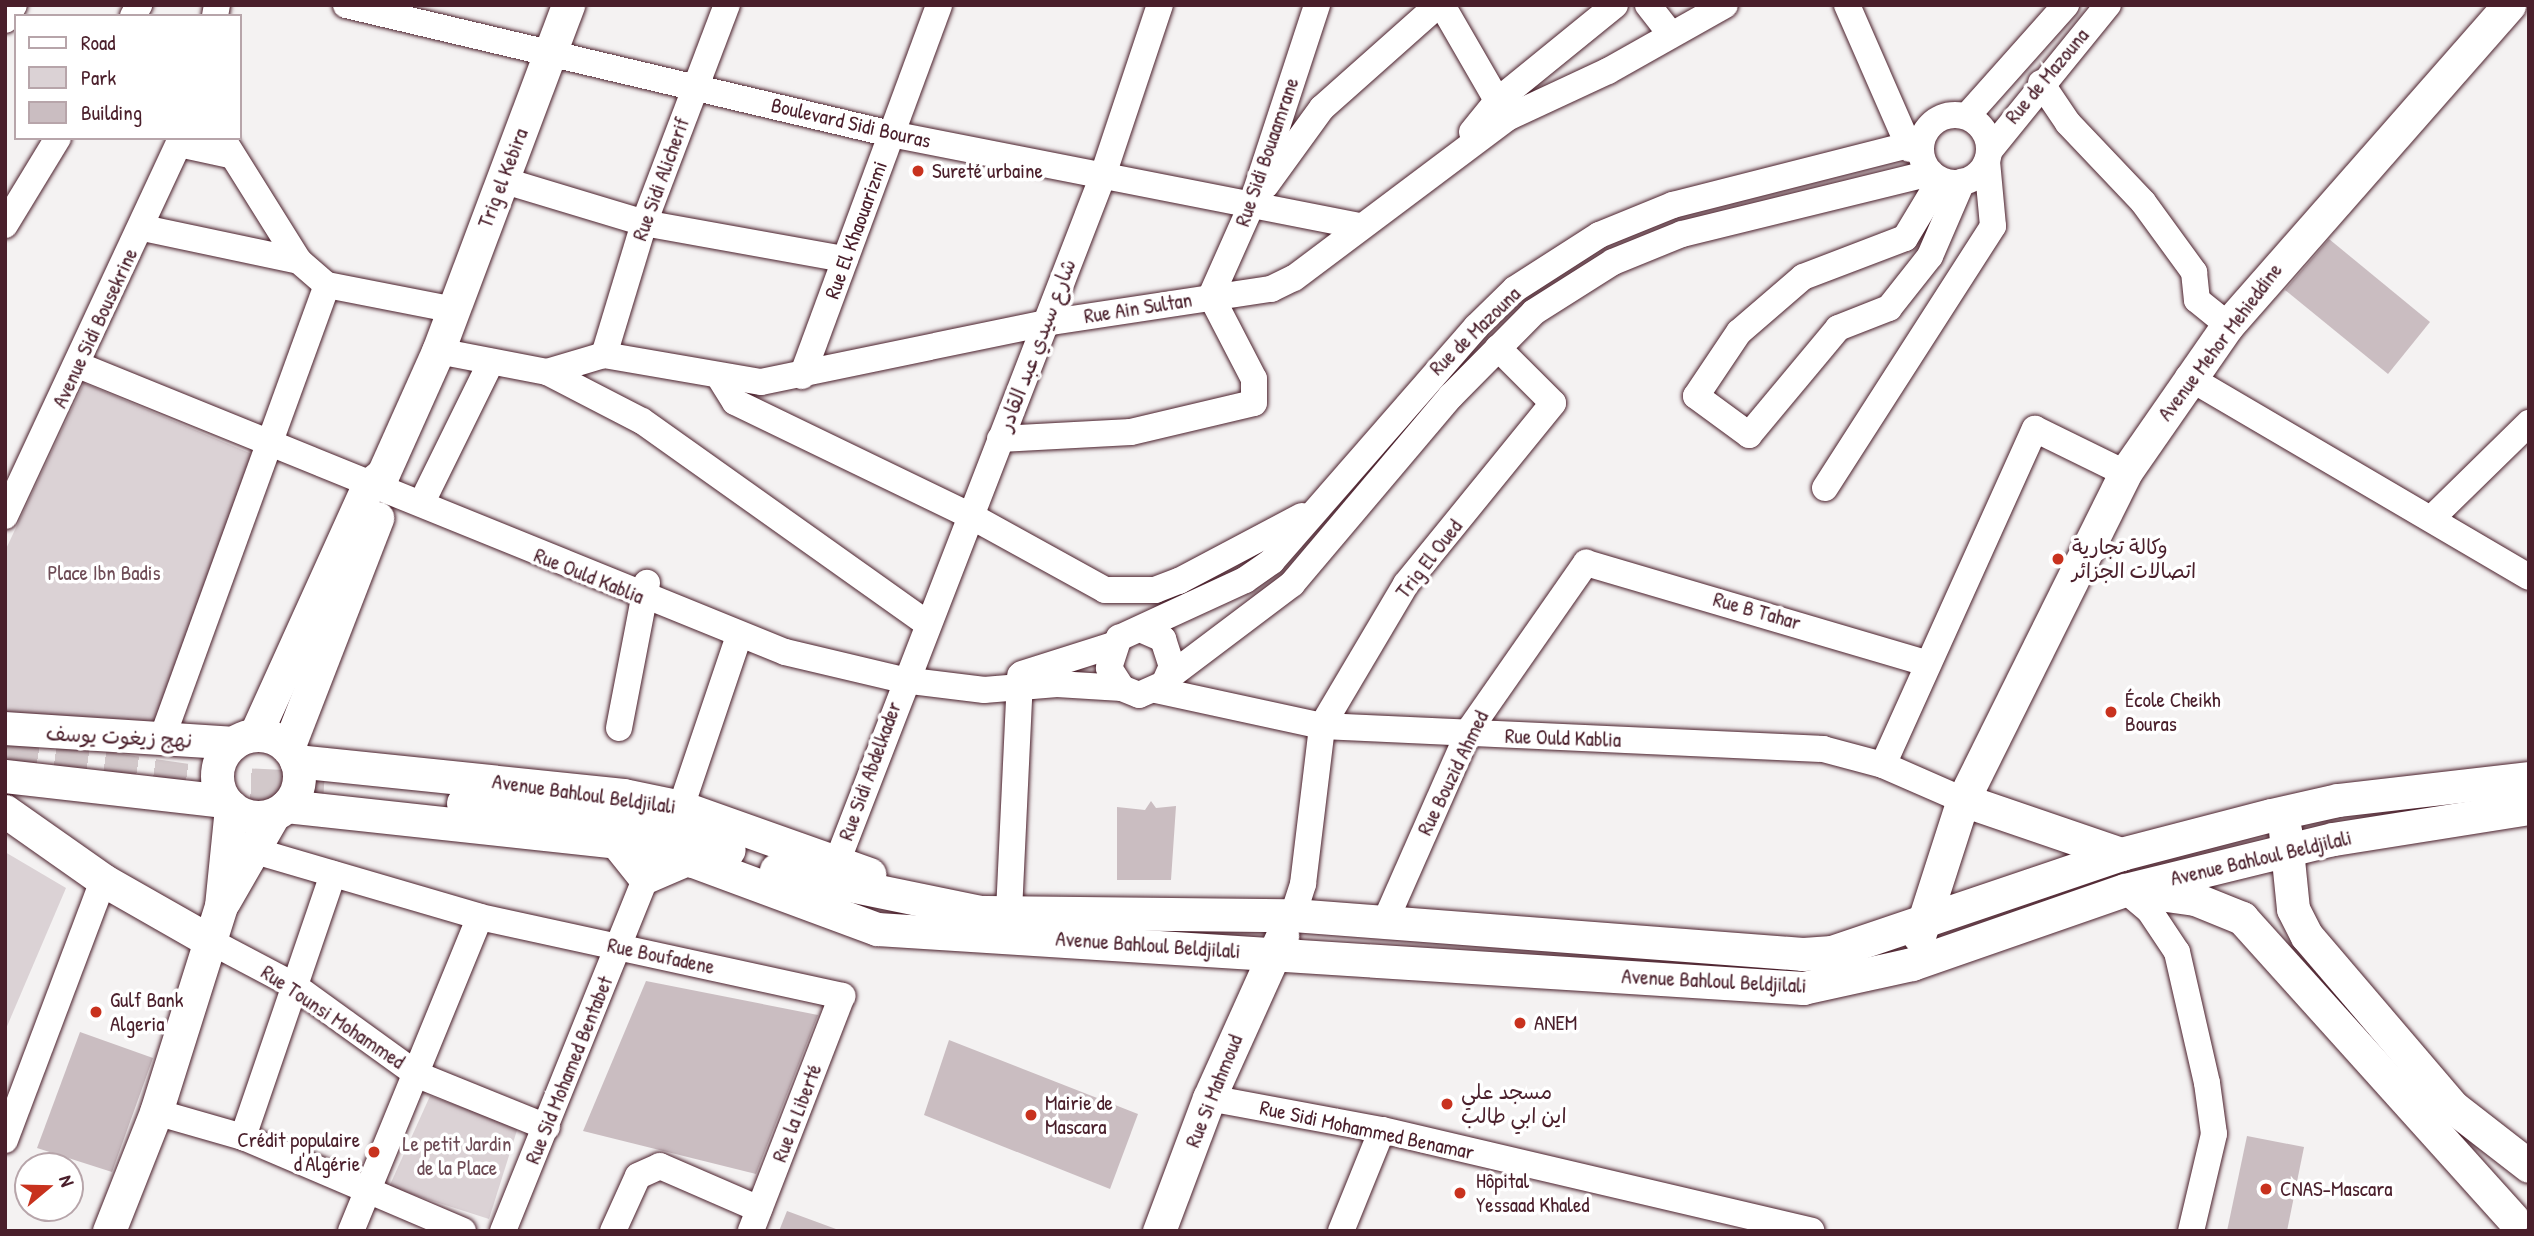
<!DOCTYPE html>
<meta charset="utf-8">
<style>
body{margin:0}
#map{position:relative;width:2534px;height:1236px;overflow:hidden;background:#f4f2f2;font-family:"Patrick Hand","Playpen Sans Arabic",sans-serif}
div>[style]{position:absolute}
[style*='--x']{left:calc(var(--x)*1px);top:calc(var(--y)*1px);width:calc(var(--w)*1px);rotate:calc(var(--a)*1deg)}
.green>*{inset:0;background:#dbd2d5}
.building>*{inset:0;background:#cabdc1}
.major-tunnel>*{height:33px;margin-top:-16.5px;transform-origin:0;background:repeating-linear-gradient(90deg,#d2c8ca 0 33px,transparent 0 50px)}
.roads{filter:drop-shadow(0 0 2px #4a1f2b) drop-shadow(0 0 2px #4a1f2b)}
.minor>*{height:26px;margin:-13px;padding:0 13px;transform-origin:13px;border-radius:13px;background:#fff}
.minor>.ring{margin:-13px;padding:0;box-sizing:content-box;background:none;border:26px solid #fff;border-radius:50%}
.major>*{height:33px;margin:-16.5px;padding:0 16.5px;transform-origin:16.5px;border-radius:16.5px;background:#fff}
.major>.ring{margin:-16.5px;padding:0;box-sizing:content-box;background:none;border:33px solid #fff;border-radius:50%}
.dots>*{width:19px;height:19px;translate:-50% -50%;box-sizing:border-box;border:4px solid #fff;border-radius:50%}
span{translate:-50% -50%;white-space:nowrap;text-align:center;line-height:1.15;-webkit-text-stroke:7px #fff;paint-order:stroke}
.street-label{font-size:21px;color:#4a1f2b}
.poi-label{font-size:21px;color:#4a1f2b}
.left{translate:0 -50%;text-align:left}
.right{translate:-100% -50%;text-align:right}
.park-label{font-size:21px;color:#6e4c56}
.frame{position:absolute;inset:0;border:7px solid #4a1f2b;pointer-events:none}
.legend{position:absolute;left:14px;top:14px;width:228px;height:126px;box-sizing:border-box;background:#fff;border:2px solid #b7a5aa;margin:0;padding:9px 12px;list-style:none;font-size:21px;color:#4a1f2b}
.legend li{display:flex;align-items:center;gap:14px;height:35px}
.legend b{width:35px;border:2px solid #b7a5aa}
.north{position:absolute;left:14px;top:1152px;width:70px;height:70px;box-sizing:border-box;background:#fff;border:2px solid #b7a5aa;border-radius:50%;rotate:71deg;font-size:19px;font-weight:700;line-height:28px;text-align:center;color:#4a1f2b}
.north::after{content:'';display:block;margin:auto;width:24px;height:32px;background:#c8321e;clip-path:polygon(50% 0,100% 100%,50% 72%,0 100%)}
</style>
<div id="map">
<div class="green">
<div style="clip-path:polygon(84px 383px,252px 454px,150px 736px,5px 722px,5px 551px)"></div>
<div style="clip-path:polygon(5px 852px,66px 888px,5px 1031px)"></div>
<div style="clip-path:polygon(430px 1096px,518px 1127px,489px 1219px,389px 1187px)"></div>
</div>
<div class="building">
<div style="clip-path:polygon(2329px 239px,2430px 322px,2388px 374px,2285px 290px)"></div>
<div style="clip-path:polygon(1151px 801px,1156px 808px,1176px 806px,1171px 880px,1117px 880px,1117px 807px,1145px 810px)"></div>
<div style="clip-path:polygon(646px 981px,818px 1015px,756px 1174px,583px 1131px)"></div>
<div style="clip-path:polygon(80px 1032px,153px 1058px,112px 1172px,37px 1148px)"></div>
<div style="clip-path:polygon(949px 1040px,1138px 1114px,1110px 1189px,924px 1115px)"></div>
<div style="clip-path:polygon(2247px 1136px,2304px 1147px,2287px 1231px,2227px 1231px)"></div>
<div style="clip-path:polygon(787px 1211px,836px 1229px,835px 1231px,779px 1231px)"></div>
</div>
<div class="major-tunnel">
<div style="--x:5;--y:753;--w:198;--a:8.4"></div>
<div style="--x:201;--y:782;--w:123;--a:2.8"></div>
</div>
<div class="roads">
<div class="minor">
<div style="--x:346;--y:5;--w:560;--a:13.32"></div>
<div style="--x:891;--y:134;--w:476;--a:11.1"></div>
<div style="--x:1442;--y:5;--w:128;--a:60"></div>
<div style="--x:1648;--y:5;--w:37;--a:52"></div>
<div style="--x:1847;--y:5;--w:157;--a:66.4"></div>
<div style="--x:133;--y:16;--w:13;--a:-61"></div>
<div style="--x:215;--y:16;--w:11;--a:-80"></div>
<div style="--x:5;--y:20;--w:17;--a:-59"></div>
<div style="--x:2041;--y:83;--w:48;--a:56"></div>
<div style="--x:2068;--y:123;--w:109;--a:46.5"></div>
<div style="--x:2143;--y:202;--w:87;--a:53.9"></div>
<div style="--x:2194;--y:272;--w:28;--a:84"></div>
<div style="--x:2197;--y:300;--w:40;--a:39"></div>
<div class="ring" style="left:1921px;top:115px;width:42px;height:42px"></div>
<div style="--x:1967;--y:116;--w:149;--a:-48.3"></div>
<div style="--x:1472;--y:132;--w:40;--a:-51"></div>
<div style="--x:1497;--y:101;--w:152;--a:-39.1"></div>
<div style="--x:222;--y:138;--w:145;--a:58"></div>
<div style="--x:299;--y:261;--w:37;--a:41"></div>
<div style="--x:327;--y:285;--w:129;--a:11.1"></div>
<div style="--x:179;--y:144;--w:52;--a:12.2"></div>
<div style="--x:1990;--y:150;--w:187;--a:-50.9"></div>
<div style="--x:502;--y:180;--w:148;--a:16.8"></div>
<div style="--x:644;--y:223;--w:204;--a:10.2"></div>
<div style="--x:1940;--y:180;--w:68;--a:121.1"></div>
<div style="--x:1905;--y:238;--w:109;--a:159.1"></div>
<div style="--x:1803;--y:277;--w:84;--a:139.3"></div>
<div style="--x:1739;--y:332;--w:77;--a:123.9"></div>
<div style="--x:1696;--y:396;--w:66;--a:36.3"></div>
<div style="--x:1749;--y:435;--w:139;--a:-50.2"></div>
<div style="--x:1838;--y:328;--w:55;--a:-21.4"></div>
<div style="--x:1889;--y:308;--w:66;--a:-51.7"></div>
<div style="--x:1930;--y:256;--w:81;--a:-66.6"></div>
<div style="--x:1266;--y:185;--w:95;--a:-54"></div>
<div style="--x:1322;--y:108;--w:155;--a:-41.6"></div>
<div style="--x:5;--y:225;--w:102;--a:-58.7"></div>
<div style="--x:143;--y:228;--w:159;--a:11.9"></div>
<div style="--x:438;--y:351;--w:111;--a:10.9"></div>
<div style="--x:547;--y:372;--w:59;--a:-16.6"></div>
<div style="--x:604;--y:355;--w:159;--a:9.8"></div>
<div style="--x:761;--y:382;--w:290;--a:-11.7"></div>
<div style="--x:1045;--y:323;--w:229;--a:-8.6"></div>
<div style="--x:1271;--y:289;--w:25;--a:-26"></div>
<div style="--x:1294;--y:278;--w:266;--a:-36.9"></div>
<div style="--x:1507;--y:118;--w:111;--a:-25"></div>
<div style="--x:1608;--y:71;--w:134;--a:-29.4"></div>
<div style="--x:604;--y:355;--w:138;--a:-73.1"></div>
<div style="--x:644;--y:223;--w:233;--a:-69.2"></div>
<div style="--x:78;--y:365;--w:763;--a:22.09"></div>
<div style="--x:785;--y:652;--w:121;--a:13.3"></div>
<div style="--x:903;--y:680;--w:82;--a:7"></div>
<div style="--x:984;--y:690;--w:73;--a:-4.7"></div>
<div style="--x:1057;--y:684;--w:65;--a:3.5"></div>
<div style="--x:547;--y:372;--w:107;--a:27.3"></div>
<div style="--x:642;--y:421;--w:349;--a:35.4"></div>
<div style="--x:802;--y:376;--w:395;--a:-69.7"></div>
<div style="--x:2188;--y:377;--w:395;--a:30.4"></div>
<div style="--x:720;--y:378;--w:28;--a:58"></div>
<div style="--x:735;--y:402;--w:262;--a:25.8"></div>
<div style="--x:971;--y:516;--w:153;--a:28.9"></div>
<div style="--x:1105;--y:590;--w:50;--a:0"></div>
<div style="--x:1155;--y:590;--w:26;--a:-21"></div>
<div style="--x:1179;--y:581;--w:139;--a:-27.9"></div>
<div style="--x:1000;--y:439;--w:131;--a:-3.1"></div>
<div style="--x:1131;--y:432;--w:126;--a:-13.3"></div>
<div style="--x:1254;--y:403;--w:24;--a:-90"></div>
<div style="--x:1254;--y:379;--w:93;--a:-117.4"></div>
<div style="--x:1211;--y:296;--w:98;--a:-66"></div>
<div style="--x:1251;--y:206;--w:212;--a:-71.8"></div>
<div style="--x:1825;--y:488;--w:311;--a:-57.3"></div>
<div style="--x:1993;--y:226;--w:65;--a:-95.3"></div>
<div style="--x:427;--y:492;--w:145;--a:-63.8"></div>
<div style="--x:5;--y:516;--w:417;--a:-65"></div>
<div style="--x:2432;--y:518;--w:136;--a:-44.4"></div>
<div style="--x:1145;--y:631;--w:20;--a:24"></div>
<div style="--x:1163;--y:639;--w:28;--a:72"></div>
<div style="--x:1172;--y:666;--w:20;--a:114"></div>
<div style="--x:1164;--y:684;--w:27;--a:156"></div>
<div style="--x:1139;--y:695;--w:18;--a:-158"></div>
<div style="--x:1122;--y:688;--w:24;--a:-123"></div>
<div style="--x:1109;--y:668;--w:32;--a:-72"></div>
<div style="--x:1119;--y:638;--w:139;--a:-24.7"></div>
<div style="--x:1245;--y:580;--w:33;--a:-35"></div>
<div style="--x:1272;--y:561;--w:310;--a:-48.9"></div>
<div style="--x:1476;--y:327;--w:54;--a:-44.3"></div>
<div style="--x:1515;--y:289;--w:100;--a:-32.7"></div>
<div style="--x:1599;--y:235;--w:80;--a:-22.1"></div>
<div style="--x:1673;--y:205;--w:256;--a:-14.3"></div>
<div style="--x:1022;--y:674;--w:96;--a:-17.7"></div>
<div style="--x:1170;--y:676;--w:153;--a:-37"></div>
<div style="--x:1292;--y:584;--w:246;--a:-49.8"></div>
<div style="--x:1451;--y:396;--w:118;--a:-45.3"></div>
<div style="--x:1534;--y:312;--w:93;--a:-32.3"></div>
<div style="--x:1613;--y:262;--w:74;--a:-22.1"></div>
<div style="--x:1682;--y:234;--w:256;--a:-13.8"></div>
<div style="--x:1156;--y:690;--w:170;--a:12.2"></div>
<div style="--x:1322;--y:726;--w:502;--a:2.63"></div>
<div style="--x:1823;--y:749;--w:62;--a:14.9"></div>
<div style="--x:1883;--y:765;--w:87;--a:23.6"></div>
<div style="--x:619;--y:728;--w:148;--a:-79.1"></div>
<div style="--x:161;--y:741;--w:485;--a:-70"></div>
<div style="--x:1883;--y:765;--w:369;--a:-65.7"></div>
<div style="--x:2035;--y:429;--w:100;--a:26.1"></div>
<div style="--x:681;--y:807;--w:181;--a:-71.3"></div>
<div style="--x:612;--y:842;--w:51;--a:51.3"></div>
<div style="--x:644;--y:882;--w:53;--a:-23.2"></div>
<div style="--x:255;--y:851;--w:234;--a:16.3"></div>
<div style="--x:480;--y:917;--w:371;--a:12.3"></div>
<div style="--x:842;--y:996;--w:252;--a:111.2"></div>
<div style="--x:837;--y:862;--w:734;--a:-68.82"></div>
<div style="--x:1102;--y:178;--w:182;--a:-71.5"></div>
<div style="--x:2125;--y:890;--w:31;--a:40"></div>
<div style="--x:2149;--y:910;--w:50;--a:56.3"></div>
<div style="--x:2177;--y:952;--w:134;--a:77.1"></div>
<div style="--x:2207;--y:1083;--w:51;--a:82.2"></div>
<div style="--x:2214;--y:1134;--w:100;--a:103.3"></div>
<div style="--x:1009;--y:912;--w:237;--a:-87.3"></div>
<div style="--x:1293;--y:915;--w:33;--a:-72"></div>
<div style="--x:1303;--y:884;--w:159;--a:-83.1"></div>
<div style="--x:1322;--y:726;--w:165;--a:-59.4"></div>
<div style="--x:1406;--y:584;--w:233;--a:-50.9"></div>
<div style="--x:1553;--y:403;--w:78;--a:-135"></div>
<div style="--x:1384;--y:924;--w:213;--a:-66.2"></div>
<div style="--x:1470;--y:729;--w:203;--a:-55.1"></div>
<div style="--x:1586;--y:563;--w:354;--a:16.4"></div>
<div style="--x:210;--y:941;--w:94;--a:27.9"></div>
<div style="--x:293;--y:985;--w:154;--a:35.8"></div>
<div style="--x:418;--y:1075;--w:139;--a:22"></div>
<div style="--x:1209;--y:1098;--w:176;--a:10.5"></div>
<div style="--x:1382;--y:1130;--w:441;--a:13.2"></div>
<div style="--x:156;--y:1112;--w:91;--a:16"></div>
<div style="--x:243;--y:1137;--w:239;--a:23.1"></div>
<div style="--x:243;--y:1137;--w:278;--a:-71.1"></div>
<div style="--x:5;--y:1140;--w:278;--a:-69.3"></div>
<div style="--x:351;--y:1231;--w:339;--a:-67.7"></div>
<div style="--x:503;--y:1231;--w:376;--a:-68"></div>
<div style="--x:613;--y:1231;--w:60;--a:-65.6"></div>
<div style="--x:638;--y:1176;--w:24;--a:-24"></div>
<div style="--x:660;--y:1166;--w:108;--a:23.5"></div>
<div style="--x:1341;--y:1231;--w:109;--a:-67.9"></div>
</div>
<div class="major">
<div style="--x:5;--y:728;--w:229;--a:3.7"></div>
<div style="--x:255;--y:735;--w:273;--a:-65.6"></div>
<div style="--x:368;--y:486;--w:19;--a:-39"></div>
<div style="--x:383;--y:474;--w:135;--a:-65.9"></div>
<div style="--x:438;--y:351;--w:370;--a:-69.4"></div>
<div class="ring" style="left:217px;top:735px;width:49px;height:49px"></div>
<div style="--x:288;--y:748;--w:247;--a:-68.8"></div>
<div style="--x:296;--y:761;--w:329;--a:5.9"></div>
<div style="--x:623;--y:795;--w:59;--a:11.7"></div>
<div style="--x:681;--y:807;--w:200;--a:19.6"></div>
<div style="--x:5;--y:776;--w:221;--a:6.5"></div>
<div style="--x:1963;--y:800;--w:167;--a:18.9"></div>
<div style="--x:463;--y:803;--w:187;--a:6.1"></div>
<div style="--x:649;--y:823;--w:84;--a:18.6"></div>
<div style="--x:286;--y:806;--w:335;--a:6.2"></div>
<div style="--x:619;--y:842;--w:76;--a:14.4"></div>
<div style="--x:693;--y:861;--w:196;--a:20.3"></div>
<div style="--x:877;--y:929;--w:928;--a:3.65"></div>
<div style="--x:1803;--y:988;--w:112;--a:-12.4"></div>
<div style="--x:1912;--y:964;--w:225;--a:-19.2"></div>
<div style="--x:2125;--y:890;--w:214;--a:-13.8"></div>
<div style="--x:2333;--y:839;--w:198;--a:-9"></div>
<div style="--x:5;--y:811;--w:120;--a:35.1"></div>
<div style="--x:103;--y:880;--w:123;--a:29.7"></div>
<div style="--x:2285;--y:830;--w:79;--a:84.2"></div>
<div style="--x:2293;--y:909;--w:30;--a:63"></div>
<div style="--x:2307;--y:936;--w:225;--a:49.5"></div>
<div style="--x:2453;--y:1107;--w:96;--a:37.8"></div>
<div style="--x:776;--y:870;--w:209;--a:11.6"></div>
<div style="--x:981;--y:912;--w:312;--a:0.6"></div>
<div style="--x:1293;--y:915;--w:511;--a:4.37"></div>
<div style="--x:1803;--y:954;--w:29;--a:-4"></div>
<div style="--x:1832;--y:952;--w:305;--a:-18.7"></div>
<div style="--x:2121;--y:854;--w:155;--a:-14.6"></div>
<div style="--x:2271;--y:815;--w:69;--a:-12.6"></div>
<div style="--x:2338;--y:800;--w:192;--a:-6.6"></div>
<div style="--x:2145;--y:892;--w:50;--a:8"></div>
<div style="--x:2195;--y:899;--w:51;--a:22"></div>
<div style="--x:2242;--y:918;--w:405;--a:48"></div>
<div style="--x:224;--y:901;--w:100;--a:-60.1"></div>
<div style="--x:1919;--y:936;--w:143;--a:-72.1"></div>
<div style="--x:1963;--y:800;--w:365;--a:-63.6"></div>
<div style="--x:2125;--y:473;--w:180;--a:-55.2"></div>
<div style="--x:2228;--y:325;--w:426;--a:-48.7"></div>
<div style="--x:109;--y:1231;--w:128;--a:-68.4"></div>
<div style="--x:156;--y:1112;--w:216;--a:-72.5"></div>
<div style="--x:221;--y:906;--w:100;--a:-84.2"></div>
<div style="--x:1159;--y:1231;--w:142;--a:-69.4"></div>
<div style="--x:1209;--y:1098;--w:178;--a:-65.7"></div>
</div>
</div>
<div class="dots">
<div style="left:918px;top:171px;background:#c8321e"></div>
<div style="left:2058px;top:559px;background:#c8321e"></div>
<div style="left:2111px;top:712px;background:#c8321e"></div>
<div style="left:96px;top:1012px;background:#c8321e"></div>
<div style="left:1520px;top:1023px;background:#c8321e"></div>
<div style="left:1447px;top:1104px;background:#c8321e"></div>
<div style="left:1031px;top:1115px;background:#c8321e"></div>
<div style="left:374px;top:1152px;background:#c8321e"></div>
<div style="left:2266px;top:1189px;background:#c8321e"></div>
<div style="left:1460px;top:1193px;background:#c8321e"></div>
</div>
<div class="street-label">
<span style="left:2047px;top:76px;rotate:-50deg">Rue de Mazouna</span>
<span style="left:851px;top:123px;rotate:13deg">Boulevard Sidi Bouras</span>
<span style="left:1267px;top:152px;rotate:-71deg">Rue Sidi Bouaamrane</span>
<span style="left:503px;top:178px;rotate:-69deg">Trig el Kebira</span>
<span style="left:661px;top:179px;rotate:-70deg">Rue Sidi Alicherif</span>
<span style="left:856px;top:230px;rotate:-70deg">Rue El Khaouarizmi</span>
<span style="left:1138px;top:308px;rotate:-9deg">Rue Ain Sultan</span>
<span style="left:95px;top:328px;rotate:-65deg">Avenue Sidi Bousekrine</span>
<span style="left:1475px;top:331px;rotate:-44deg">Rue de Mazouna</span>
<span style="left:2220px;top:342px;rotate:-53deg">Avenue Mehor Mehieddine</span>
<span style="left:1037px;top:345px;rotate:-69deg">شارع سيدي عبد القادر</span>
<span style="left:1429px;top:559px;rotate:-52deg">Trig El Oued</span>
<span style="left:589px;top:576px;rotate:22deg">Rue Ould Kablia</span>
<span style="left:1757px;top:611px;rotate:16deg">Rue B Tahar</span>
<span style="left:119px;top:737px;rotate:3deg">نهج زيغوت يوسف</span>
<span style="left:1563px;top:738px;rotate:2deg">Rue Ould Kablia</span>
<span style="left:870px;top:771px;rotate:-70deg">Rue Sidi Abdelkader</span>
<span style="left:1453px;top:773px;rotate:-64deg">Rue Bouzid Ahmed</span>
<span style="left:584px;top:794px;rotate:8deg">Avenue Bahloul Beldjilali</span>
<span style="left:2261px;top:858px;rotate:-13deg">Avenue Bahloul Beldjilali</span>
<span style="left:1148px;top:945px;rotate:4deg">Avenue Bahloul Beldjilali</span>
<span style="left:661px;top:956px;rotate:12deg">Rue Boufadene</span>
<span style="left:1714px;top:981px;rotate:3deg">Avenue Bahloul Beldjilali</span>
<span style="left:333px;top:1017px;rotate:34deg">Rue Tounsi Mohammed</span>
<span style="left:569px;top:1070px;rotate:-68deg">Rue Sid Mohamed Bentabet</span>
<span style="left:1214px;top:1091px;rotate:-68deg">Rue Si Mahmoud</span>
<span style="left:797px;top:1113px;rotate:-69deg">Rue la Liberté</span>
<span style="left:1367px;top:1130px;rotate:12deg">Rue Sidi Mohammed Benamar</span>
</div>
<div class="poi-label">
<span class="left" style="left:932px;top:171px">Sureté urbaine</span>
<span class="left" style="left:2072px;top:559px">وكالة تجارية<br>اتصالات الجزائر</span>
<span class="left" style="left:2125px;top:712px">École Cheikh<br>Bouras</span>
<span class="left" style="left:110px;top:1012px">Gulf Bank<br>Algeria</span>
<span class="left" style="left:1534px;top:1023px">ANEM</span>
<span class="left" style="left:1461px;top:1104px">مسجد علي<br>اين ابي طالب</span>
<span class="left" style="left:1045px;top:1115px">Mairie de<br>Mascara</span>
<span class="right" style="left:360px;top:1152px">Crédit populaire<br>d'Algérie</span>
<span class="left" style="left:1476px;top:1193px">Hôpital<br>Yessaad Khaled</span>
<span class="left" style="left:2280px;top:1189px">CNAS-Mascara</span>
</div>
<div class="park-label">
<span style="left:104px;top:573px">Place Ibn Badis</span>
<span style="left:457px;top:1156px">Le petit Jardin<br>de la Place</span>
</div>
<div class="frame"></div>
<ul class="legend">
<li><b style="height:9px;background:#fff"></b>Road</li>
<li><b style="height:19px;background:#dbd2d5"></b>Park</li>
<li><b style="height:19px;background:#cabdc1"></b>Building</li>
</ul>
<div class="north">N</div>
</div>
